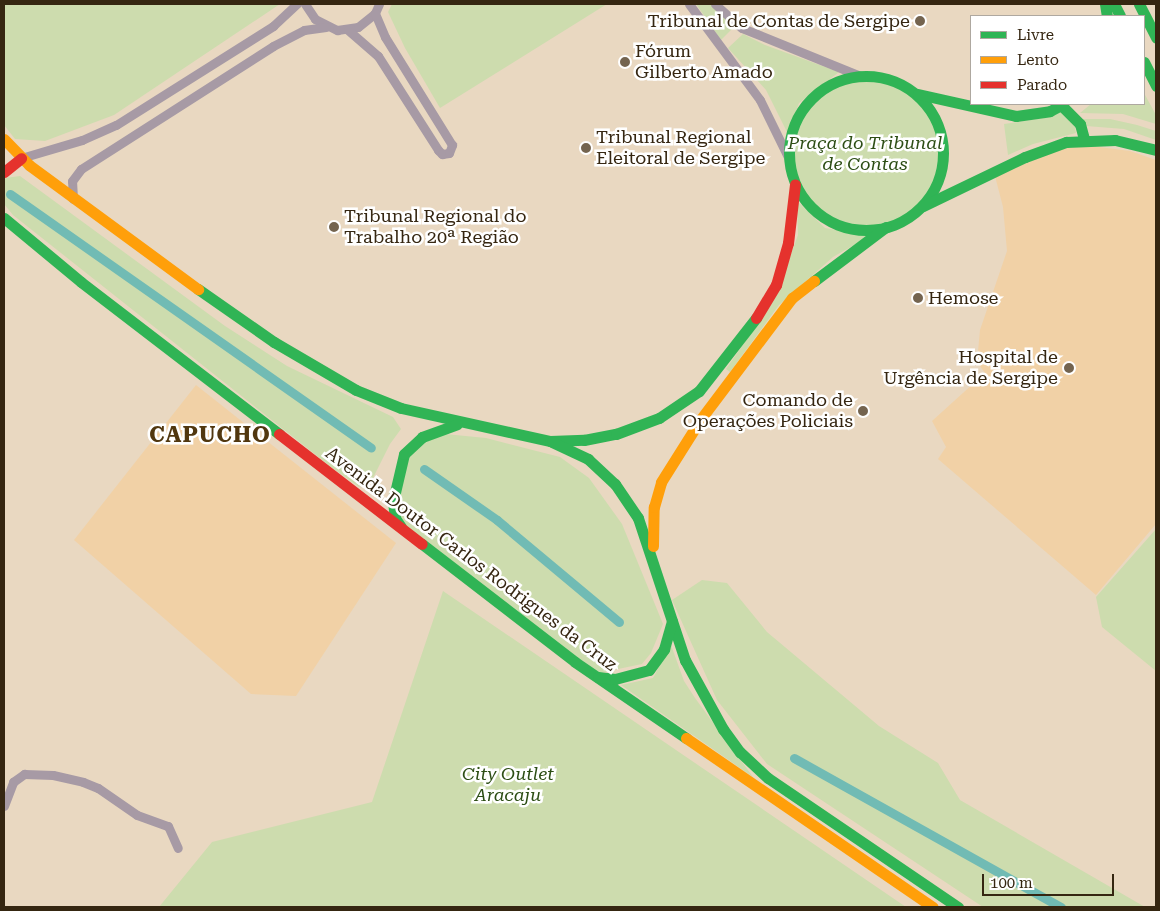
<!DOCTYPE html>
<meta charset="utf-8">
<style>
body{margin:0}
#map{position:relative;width:1160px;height:911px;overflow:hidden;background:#e9d8c1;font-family:"Roboto Serif",serif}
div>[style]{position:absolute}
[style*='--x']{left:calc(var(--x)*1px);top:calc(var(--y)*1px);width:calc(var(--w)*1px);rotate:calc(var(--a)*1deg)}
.built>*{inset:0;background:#f1d1a6}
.green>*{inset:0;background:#cddcae}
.round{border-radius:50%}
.canal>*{height:9px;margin:-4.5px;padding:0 4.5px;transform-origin:4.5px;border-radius:4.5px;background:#71bbb4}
.street>*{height:9px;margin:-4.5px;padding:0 4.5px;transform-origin:4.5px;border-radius:4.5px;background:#a79aa5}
.fast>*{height:11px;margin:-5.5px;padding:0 5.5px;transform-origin:5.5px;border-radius:5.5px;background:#30b455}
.fast>.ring{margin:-5.5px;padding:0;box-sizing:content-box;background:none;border:11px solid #30b455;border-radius:50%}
.slow>*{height:11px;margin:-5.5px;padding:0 5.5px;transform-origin:5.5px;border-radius:5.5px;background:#ff9f0a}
.jam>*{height:11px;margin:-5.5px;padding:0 5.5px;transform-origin:5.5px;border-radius:5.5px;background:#e5322d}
.dots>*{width:14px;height:14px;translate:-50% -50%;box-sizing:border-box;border:2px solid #fff;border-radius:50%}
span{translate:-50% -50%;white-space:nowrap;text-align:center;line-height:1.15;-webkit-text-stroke:5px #fff;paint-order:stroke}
.poi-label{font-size:18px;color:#352611}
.right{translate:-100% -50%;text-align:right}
.left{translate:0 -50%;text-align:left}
.park-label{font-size:18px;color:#2d4e15;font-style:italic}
.street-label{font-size:18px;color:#352611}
.district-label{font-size:22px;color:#51370f;font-weight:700;letter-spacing:1px}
.frame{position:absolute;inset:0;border:5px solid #352611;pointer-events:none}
.legend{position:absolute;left:970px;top:15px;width:175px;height:90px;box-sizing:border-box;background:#fff;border:1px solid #aea8a0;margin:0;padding:6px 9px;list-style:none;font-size:15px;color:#352611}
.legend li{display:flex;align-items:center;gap:10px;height:25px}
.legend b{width:25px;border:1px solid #aea8a0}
.scale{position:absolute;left:982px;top:874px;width:132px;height:22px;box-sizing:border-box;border:2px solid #352611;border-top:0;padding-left:6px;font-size:15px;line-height:18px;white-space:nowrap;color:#352611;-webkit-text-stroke:4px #fff;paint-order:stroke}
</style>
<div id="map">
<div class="built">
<div style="clip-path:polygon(1084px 145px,1130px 151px,1156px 160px,1156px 524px,1096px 595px,938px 459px,946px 447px,932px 421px,985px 373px,977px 362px,980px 330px,1007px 251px,1003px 207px,995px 176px,1046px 152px)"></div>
<div style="clip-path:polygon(196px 385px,396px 543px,296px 696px,251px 694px,74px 540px)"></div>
</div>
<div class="green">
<div style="clip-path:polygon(4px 4px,280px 4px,114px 115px,45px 141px,15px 139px,4px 125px)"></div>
<div style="clip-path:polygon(392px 4px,607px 4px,440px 108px,405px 48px,388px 12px)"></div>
<div style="clip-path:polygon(696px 4px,710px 4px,735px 26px,721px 40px)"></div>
<div style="clip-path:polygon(743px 34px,765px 45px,839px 72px,799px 103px,788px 134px,766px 90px,728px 48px)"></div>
<div class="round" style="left:789px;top:76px;width:154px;height:154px"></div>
<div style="clip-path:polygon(1144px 93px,1156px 115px,1156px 124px,1123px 114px,1080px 113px,1091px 104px,1144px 104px)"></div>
<div style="clip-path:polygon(1063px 111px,1074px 121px,1076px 133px,1033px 144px,1008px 155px,1004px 124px,1051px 117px)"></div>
<div style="clip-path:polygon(1083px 119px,1110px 119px,1137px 125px,1156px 131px,1156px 140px,1124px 129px,1086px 126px)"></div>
<div style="clip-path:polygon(20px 176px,225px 326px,287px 366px,393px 417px,401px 429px,390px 444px,372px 480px,359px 487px,331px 467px,13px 215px,4px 204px,4px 184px,5px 178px)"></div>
<div style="clip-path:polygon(797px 201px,825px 228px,870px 236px,833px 257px,779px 305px,730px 372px,726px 369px,757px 325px,780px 284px,798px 235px)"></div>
<div style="clip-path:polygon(435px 433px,486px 438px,560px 457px,589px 478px,622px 524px,663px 624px,651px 653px,642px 664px,599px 673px,401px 528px,392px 491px,399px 460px)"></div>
<div style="clip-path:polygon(1156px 529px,1156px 671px,1102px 627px,1096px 597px)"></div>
<div style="clip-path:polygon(702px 580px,727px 583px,767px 632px,879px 726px,938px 763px,960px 800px,1145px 907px,983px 907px,767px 764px,717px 700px,672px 600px)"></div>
<div style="clip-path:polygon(443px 591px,906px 907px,159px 907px,212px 842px,372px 802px)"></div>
<div style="clip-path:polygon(671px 645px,684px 681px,695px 698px,753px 777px,621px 685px,653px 678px)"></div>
</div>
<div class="canal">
<div style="--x:10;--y:194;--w:441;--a:35.1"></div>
<div style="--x:424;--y:469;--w:89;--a:34.9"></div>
<div style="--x:497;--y:520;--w:159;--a:39.9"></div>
<div style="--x:794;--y:758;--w:306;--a:29.2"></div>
</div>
<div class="street">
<div style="--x:305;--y:4;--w:18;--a:56"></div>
<div style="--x:315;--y:19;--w:25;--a:27"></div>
<div style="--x:337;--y:30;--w:21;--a:-8"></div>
<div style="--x:358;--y:27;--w:22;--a:-39"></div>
<div style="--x:375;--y:13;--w:10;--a:-66"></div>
<div style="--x:689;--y:4;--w:119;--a:53.5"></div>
<div style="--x:760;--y:100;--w:64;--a:63.8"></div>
<div style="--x:715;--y:4;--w:36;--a:42"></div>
<div style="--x:742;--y:28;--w:127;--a:22.1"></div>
<div style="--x:348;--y:30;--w:40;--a:41"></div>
<div style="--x:378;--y:56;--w:112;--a:57.4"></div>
<div style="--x:438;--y:150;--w:6;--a:45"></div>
<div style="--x:442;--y:154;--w:7;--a:-8"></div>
<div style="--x:449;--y:153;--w:9;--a:-69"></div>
<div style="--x:452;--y:145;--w:127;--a:-121.8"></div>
<div style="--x:385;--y:37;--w:26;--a:-113"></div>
<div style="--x:21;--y:158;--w:64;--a:-16.4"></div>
<div style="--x:82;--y:140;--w:37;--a:-24"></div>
<div style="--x:116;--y:125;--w:186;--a:-32.2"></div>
<div style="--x:273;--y:26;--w:33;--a:-43"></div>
<div style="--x:73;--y:199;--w:18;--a:-93"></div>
<div style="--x:72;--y:181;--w:15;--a:-53"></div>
<div style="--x:81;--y:169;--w:228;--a:-32.6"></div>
<div style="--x:273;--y:46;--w:35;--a:-27"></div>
<div style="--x:304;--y:30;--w:22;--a:-8"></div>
<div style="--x:4;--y:806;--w:26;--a:-69"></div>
<div style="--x:13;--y:782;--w:14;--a:-36"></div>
<div style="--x:24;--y:774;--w:29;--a:2"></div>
<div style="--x:53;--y:775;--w:31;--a:13"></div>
<div style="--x:83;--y:782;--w:16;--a:22"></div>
<div style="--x:98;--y:788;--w:47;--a:34.7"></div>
<div style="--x:137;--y:815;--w:33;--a:20"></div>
<div style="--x:168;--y:826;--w:24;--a:66"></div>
</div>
<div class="fast">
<div style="--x:1105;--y:4;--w:12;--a:81"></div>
<div style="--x:1114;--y:4;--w:13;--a:63"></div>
<div style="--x:1139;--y:4;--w:38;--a:63"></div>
<div style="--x:1144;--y:62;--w:27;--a:63"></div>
<div class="ring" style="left:789px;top:76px;width:143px;height:143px"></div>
<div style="--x:918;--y:94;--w:100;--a:12.7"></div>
<div style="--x:1016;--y:116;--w:34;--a:-8"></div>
<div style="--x:1050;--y:111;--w:15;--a:-28"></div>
<div style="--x:1061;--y:105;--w:27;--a:45"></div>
<div style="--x:1080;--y:124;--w:16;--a:75"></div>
<div style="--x:923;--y:206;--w:113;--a:-25.7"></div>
<div style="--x:1025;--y:157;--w:44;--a:-20.1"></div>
<div style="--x:1066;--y:142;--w:49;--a:-2.3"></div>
<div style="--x:1115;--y:140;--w:42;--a:13.7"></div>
<div style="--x:4;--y:218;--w:100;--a:39.7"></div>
<div style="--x:81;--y:282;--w:250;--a:37.5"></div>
<div style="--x:814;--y:281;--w:90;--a:-36.9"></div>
<div style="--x:198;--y:289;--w:93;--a:34.9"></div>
<div style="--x:274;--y:342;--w:95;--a:30.3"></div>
<div style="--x:356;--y:390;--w:48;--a:21.8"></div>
<div style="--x:401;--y:408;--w:153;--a:12.5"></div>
<div style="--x:550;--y:441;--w:34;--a:-2"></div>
<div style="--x:584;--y:440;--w:33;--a:-11"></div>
<div style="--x:616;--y:434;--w:46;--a:-20.4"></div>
<div style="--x:659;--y:418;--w:48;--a:-34"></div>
<div style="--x:699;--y:391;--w:93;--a:-52"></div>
<div style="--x:552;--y:442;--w:40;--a:25"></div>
<div style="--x:588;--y:459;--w:37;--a:43"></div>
<div style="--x:615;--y:484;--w:41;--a:55.9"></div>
<div style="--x:638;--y:518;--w:150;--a:71.7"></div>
<div style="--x:685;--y:660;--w:79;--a:61.2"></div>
<div style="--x:723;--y:729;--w:29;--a:54"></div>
<div style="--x:740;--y:752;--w:38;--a:43"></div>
<div style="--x:768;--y:778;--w:230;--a:34.2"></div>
<div style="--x:401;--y:527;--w:11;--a:-124"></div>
<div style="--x:395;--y:518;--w:17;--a:-97"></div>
<div style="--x:393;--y:501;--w:48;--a:-76.8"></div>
<div style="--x:404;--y:454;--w:25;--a:-43"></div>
<div style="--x:422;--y:437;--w:37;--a:-20"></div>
<div style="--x:422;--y:544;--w:193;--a:37.6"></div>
<div style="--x:575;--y:662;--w:135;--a:34.4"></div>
<div style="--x:598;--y:677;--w:17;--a:7"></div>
<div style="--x:615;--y:679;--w:35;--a:-15"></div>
<div style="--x:649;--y:670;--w:26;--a:-54"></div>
<div style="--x:664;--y:649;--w:29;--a:-74"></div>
</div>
<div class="slow">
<div style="--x:4;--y:139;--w:36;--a:46"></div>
<div style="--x:29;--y:165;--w:210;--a:36.3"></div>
<div style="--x:653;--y:546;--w:39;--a:-89"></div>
<div style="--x:654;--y:507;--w:26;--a:-74"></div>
<div style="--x:661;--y:482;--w:73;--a:-57.8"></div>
<div style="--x:700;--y:420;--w:153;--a:-53"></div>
<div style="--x:792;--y:298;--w:28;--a:-38"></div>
<div style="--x:686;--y:738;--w:299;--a:34.4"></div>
</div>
<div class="jam">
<div style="--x:4;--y:172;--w:22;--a:-39"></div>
<div style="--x:756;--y:318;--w:39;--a:-59"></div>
<div style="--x:776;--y:285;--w:44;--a:-74.1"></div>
<div style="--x:788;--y:243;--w:59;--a:-83.2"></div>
<div style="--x:279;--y:434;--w:180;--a:37.6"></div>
</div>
<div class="dots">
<div style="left:920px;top:21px;background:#74644f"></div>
<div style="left:625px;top:62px;background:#74644f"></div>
<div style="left:586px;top:148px;background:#74644f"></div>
<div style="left:334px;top:227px;background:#74644f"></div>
<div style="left:918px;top:298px;background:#74644f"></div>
<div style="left:1069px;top:368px;background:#74644f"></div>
<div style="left:863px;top:411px;background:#74644f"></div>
</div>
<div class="poi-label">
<span class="right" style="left:910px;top:21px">Tribunal de Contas de Sergipe</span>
<span class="left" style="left:635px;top:62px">Fórum<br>Gilberto Amado</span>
<span class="left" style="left:596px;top:148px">Tribunal Regional<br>Eleitoral de Sergipe</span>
<span class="left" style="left:344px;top:227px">Tribunal Regional do<br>Trabalho 20ª Região</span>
<span class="left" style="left:928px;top:298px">Hemose</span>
<span class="right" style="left:1058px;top:368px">Hospital de<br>Urgência de Sergipe</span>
<span class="right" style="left:853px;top:411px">Comando de<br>Operações Policiais</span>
</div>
<div class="park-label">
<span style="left:865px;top:154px">Praça do Tribunal<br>de Contas</span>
<span style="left:508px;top:785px">City Outlet<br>Aracaju</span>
</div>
<div class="street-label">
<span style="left:471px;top:559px;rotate:37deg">Avenida Doutor Carlos Rodrigues da Cruz</span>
</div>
<div class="district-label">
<span style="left:210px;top:435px">CAPUCHO</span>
</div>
<div class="frame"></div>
<ul class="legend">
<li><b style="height:6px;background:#30b455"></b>Livre</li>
<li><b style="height:6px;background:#ff9f0a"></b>Lento</li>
<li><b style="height:6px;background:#e5322d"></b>Parado</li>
</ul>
<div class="scale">100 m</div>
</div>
